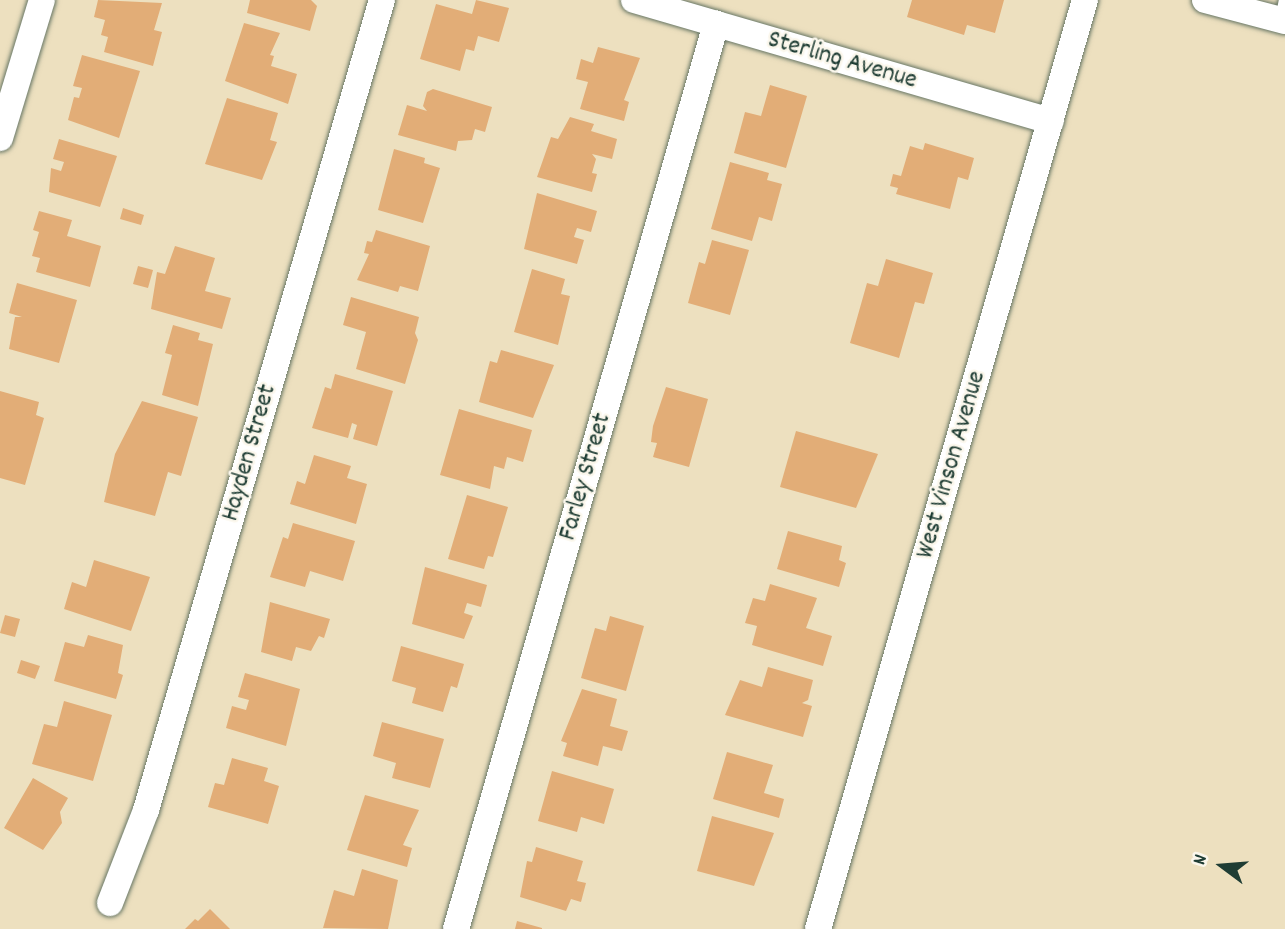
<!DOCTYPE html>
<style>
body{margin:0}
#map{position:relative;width:1285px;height:929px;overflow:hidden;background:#ede0bf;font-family:Dekko,sans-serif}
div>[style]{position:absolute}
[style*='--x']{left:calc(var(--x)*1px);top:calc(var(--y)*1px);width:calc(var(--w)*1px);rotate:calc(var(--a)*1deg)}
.building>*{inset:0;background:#e2ad77}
.roads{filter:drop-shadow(0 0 2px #677665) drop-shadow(0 0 2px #677665)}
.lane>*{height:12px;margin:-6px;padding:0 6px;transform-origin:6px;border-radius:6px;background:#fff}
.street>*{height:26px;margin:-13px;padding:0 13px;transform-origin:13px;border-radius:13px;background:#fff}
span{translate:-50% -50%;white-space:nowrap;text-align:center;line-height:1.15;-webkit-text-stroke:5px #fbf7ec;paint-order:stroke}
.street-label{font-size:26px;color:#1f3d34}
.north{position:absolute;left:1187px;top:831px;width:70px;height:70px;-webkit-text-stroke:5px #fbf7ec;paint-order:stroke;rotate:286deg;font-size:19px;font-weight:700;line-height:28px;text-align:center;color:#1f3d34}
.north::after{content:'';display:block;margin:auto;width:24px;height:32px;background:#1f3d34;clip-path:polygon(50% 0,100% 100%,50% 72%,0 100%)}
</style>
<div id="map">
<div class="building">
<div style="clip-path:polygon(98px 0,162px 3px,154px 30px,162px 32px,153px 66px,104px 52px,108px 37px,101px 35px,105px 20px,94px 17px)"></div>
<div style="clip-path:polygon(250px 0,311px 0,317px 6px,310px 31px,247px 13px)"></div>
<div style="clip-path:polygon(476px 0,509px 8px,499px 42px,478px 36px,474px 51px,466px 49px,460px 71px,420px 59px,436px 4px,472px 14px)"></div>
<div style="clip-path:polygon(912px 0,1004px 0,995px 33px,967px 25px,964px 35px,907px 17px)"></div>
<div style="clip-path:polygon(244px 23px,280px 33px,270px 55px,274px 56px,271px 66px,297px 74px,288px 104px,225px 81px)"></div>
<div style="clip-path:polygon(598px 47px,640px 58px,624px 100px,629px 102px,624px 121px,580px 109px,588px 82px,576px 79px,581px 59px,593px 63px)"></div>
<div style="clip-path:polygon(82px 55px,140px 71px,119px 138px,68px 120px,74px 97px,79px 98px,82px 88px,73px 86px)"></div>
<div style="clip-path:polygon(770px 85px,807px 96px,786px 168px,734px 153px,745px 112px,761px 116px)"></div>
<div style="clip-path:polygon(433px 89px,492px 107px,485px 132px,475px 129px,472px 140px,458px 141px,456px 151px,398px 135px,407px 105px,427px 111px,423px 106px,427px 92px)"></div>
<div style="clip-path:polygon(227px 98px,278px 113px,270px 140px,277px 142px,262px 180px,205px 164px)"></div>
<div style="clip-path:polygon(570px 117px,594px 124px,591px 131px,617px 139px,612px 159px,592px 154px,596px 159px,592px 173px,597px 174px,592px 192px,537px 177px,551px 137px,558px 139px)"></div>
<div style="clip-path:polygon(59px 139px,117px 156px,100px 207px,49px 192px,51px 168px,61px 171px,64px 162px,53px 159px)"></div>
<div style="clip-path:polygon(925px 143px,974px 158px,968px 180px,958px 177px,950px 209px,896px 194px,898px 188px,890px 186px,893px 174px,901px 176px,910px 146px,923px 150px)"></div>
<div style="clip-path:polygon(394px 149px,425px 158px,424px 163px,440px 168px,423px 223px,378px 210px)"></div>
<div style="clip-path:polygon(730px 162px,769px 173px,767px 180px,782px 184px,772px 221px,759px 217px,752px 241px,711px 229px)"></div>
<div style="clip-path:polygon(537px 193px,597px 211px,591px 232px,577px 228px,574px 237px,584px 240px,577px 264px,524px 249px)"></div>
<div style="clip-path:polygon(123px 208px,144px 215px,141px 225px,120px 219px)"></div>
<div style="clip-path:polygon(39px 211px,72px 220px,67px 236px,101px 246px,90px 287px,36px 272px,40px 258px,32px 256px,39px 232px,33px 230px)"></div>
<div style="clip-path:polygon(376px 230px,430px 246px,418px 291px,400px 286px,398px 292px,357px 280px,369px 254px,364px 253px,367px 241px,372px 242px)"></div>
<div style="clip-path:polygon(712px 240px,749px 250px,730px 315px,688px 303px,699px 262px,705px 264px)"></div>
<div style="clip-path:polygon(175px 246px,215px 258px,205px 291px,231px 298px,222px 329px,151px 309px,157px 272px,165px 274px)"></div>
<div style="clip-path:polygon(886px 259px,933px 273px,924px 304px,915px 302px,899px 358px,850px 343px,867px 283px,878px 286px)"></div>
<div style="clip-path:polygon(138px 266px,153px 270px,148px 288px,133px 284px)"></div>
<div style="clip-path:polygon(532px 269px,565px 279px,561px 294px,570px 296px,558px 345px,514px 332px)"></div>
<div style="clip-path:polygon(17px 283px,77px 300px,59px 363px,9px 349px,15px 317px,22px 317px,9px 313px)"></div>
<div style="clip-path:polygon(351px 297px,419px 317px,415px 333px,418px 340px,405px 384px,356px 369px,366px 332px,343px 325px)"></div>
<div style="clip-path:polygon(173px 325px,200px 333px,198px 340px,213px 344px,198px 406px,162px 395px,172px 355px,165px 353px)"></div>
<div style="clip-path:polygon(501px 350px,554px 365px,533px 418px,479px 402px,490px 361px,497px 363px)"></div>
<div style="clip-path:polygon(335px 374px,393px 391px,377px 446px,353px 439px,357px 425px,352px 423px,348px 438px,312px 428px,325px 387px,331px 389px)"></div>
<div style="clip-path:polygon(666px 387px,708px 399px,689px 467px,653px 457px,657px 443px,651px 442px,653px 426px)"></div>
<div style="clip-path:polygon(0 391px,39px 402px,36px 415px,44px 418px,25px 485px,0 478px)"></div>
<div style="clip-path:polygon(142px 401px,198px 417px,181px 476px,168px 472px,155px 516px,104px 502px,115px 454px)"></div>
<div style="clip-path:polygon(459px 409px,532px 430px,523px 462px,507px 457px,504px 469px,494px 466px,490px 489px,440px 475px)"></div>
<div style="clip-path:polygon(796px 431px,878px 454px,856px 508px,780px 487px)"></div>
<div style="clip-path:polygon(314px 455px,351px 466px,347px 478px,367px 484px,356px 524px,290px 504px,297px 481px,305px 484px)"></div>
<div style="clip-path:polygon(467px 495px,508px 507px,493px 557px,488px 556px,484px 569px,448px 559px)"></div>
<div style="clip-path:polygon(293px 523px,355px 541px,343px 581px,310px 571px,305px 587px,270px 577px,283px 537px,288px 539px)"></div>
<div style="clip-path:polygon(788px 531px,842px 546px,839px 560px,846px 563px,839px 587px,777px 569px)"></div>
<div style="clip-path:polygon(94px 560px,150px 577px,131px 631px,64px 609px,72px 582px,86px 587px)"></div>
<div style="clip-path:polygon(425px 567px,487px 585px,481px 607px,467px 603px,464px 613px,473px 616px,464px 639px,412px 624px)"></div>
<div style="clip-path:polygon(770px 584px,817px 598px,806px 628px,832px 636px,823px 666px,752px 645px,757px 626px,745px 623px,753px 598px,765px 601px)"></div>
<div style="clip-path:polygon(270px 602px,330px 619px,324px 638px,319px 636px,311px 651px,296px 647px,292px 661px,261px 652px)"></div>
<div style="clip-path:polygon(5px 615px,20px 619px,15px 637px,0 633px)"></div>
<div style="clip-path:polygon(610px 616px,644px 626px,626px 691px,581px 678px,595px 628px,606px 631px)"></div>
<div style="clip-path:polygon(88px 635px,123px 645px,118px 673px,123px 675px,116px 699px,54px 681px,65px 642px,84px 647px)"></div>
<div style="clip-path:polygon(401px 646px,464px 664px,457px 688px,451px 686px,443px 712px,412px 703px,416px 688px,392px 681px)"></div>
<div style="clip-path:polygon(21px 660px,40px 666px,35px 679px,17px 673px)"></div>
<div style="clip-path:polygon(768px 667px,813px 680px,808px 700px,802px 703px,812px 706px,803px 737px,725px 715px,740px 680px,762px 687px)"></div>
<div style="clip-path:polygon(245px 673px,300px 689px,286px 746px,226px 728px,232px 706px,246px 710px,249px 700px,238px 697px)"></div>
<div style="clip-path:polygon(582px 689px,617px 699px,610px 726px,628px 731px,622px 751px,603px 746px,598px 766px,563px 756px,567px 743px,561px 741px)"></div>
<div style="clip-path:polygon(64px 701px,112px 715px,93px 781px,32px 764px,44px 724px,57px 727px)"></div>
<div style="clip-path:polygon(382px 722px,444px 739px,430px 788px,392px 778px,396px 763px,373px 756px)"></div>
<div style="clip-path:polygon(727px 752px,773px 765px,764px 793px,784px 799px,779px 818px,713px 799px)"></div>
<div style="clip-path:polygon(232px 758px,268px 768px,264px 781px,279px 786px,268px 824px,208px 807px,215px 783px,224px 785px)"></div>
<div style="clip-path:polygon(552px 771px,614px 789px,604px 824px,581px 817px,577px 832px,538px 821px)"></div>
<div style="clip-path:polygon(33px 778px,68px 798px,60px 812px,62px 823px,43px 850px,4px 828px)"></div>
<div style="clip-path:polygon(365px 795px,419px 810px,403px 845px,412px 848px,407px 867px,347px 850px)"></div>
<div style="clip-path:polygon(712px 816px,774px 833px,754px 886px,697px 871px)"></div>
<div style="clip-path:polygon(536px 847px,583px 861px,577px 881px,586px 883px,581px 902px,571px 899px,566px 911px,520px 897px,527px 861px,532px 862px)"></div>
<div style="clip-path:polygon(362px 869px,398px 880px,388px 929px,323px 928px,334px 890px,354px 896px)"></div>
<div style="clip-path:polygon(210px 909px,230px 929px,185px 929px,195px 919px,198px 921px)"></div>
<div style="clip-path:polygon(517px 921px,542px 928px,542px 929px,515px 929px)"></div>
</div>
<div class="roads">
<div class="lane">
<div style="--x:1281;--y:20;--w:20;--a:-79"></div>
</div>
<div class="street">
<div style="--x:634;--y:0;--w:434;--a:16.2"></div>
<div style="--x:1205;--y:0;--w:83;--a:14.7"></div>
<div style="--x:0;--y:138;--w:144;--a:-73.1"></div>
<div style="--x:110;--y:903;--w:100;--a:-68.8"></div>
<div style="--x:146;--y:810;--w:844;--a:-73.76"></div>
<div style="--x:456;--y:929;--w:942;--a:-73.97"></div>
<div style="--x:818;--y:929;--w:967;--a:-73.97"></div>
</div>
</div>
<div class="street-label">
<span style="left:842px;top:61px;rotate:16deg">Sterling Avenue</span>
<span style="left:250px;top:453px;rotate:-74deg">Hayden Street</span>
<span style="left:952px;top:465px;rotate:-74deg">West Vinson Avenue</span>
<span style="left:586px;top:477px;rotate:-74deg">Farley Street</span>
</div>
<div class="north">N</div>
</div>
